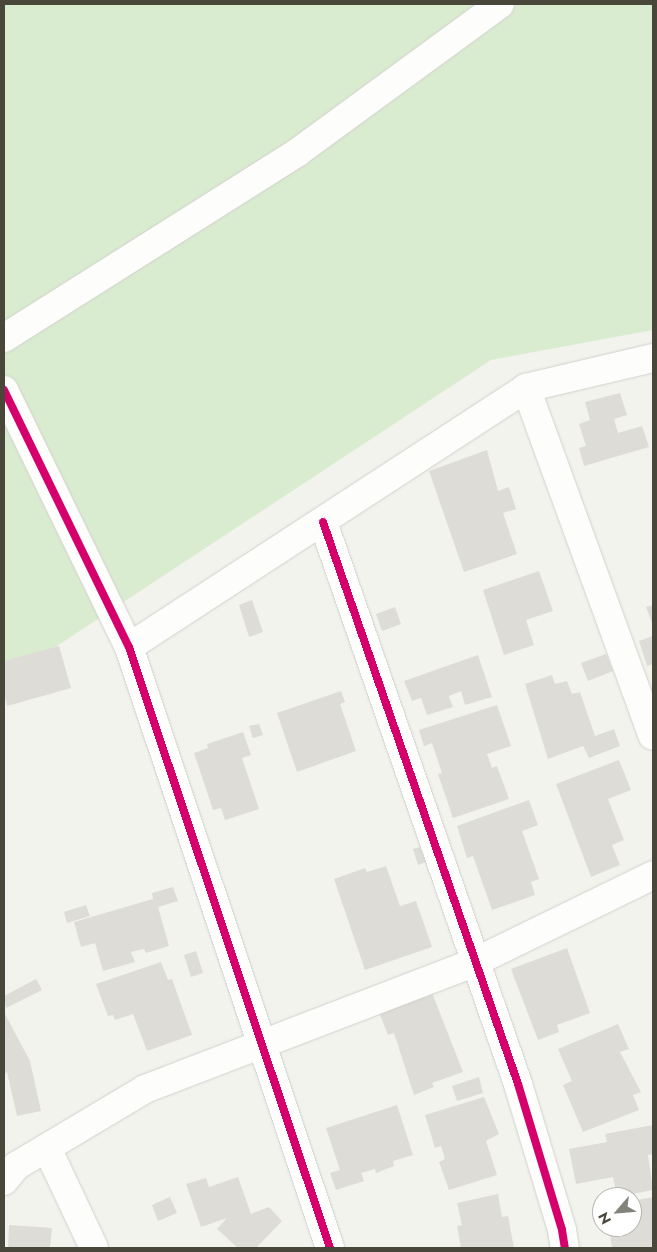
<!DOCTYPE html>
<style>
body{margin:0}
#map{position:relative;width:657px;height:1252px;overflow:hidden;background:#f3f3ee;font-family:Jost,sans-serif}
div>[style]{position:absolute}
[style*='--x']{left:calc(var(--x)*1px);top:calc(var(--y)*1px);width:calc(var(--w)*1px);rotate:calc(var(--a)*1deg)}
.green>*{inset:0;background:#daecd0}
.building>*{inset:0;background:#dddcd6}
.roads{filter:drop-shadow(0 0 1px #d1d1cc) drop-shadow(0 0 1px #d1d1cc)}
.minor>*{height:28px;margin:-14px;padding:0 14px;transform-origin:14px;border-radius:14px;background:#fdfdfc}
.tertiary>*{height:28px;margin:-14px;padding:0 14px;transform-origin:14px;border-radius:14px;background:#fdfdfc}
.cycleway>*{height:8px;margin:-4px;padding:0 4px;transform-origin:4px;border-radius:4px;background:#d6006c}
span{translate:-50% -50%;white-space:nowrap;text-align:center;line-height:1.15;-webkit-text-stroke:4.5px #fff;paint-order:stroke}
.frame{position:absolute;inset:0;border:5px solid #49473a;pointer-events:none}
.north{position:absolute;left:592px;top:1187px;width:50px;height:50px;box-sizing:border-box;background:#fff;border:1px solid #b6b5b0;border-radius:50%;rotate:243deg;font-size:14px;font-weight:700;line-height:20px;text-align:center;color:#49473a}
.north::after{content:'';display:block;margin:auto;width:18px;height:22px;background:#848379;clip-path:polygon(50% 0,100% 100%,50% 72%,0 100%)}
</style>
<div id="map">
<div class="green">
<div style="clip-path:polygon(4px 4px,653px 4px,653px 330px,491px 360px,13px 675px,4px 691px)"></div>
</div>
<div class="building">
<div style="clip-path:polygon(620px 393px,627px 415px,614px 419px,618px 433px,642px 426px,649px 447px,584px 466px,579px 448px,586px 446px,579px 424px,590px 420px,585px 402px)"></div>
<div style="clip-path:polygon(487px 450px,498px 491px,509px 487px,516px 509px,503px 513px,517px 554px,464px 572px,429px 471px)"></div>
<div style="clip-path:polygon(539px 571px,553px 611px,526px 620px,534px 645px,504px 655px,483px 590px)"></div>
<div style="clip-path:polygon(252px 600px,263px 632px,249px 637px,239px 605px)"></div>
<div style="clip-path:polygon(653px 605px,653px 626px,646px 607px)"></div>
<div style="clip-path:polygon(395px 607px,401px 624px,382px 631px,376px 614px)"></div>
<div style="clip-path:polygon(653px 636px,653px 664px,647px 666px,639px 641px)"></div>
<div style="clip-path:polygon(59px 646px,71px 688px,7px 706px,4px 692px,4px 661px)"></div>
<div style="clip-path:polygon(606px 654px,613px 671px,588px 681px,581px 663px)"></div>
<div style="clip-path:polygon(478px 655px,492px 697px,465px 705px,461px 691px,449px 696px,453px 707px,427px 715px,421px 698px,412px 701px,404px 681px)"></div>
<div style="clip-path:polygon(552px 675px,555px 684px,567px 681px,572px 694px,580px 692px,595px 736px,614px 729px,620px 746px,589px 758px,583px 746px,548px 759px,525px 684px)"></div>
<div style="clip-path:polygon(341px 691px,345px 702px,340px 704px,356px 751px,297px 772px,277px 713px)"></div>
<div style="clip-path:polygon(497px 705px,511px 746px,487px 754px,492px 768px,497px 766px,509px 799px,453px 818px,438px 774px,442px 773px,432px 743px,424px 746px,419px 730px)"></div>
<div style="clip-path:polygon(259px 724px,263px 735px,253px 738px,249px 726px)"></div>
<div style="clip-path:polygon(243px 732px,251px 755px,242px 758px,259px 809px,225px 820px,221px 808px,213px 810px,194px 753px,208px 748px,207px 744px)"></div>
<div style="clip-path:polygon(619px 760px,631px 790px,608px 799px,624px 840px,612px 845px,620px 865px,591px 877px,556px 784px)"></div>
<div style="clip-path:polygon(529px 800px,538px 825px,522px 831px,539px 879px,531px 882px,535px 895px,492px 910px,473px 856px,467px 858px,457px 826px)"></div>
<div style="clip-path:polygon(420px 847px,426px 862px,418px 865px,413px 849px)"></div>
<div style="clip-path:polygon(386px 866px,400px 906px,416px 901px,432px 947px,365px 970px,334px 879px,365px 868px,367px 872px)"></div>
<div style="clip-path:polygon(173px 887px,178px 901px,158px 907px,169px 946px,146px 953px,144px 949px,131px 952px,135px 962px,103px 971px,95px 943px,81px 947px,74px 922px,153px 899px,152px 893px)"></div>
<div style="clip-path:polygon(86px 905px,90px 916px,67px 923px,64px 912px)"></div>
<div style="clip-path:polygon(567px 948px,590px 1013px,557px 1025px,559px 1032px,538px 1040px,511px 969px)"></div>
<div style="clip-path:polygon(196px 951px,203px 973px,191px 977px,184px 955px)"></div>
<div style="clip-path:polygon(161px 962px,168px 980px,172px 979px,192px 1035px,147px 1051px,133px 1014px,115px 1020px,113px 1015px,108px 1016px,96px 984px)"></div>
<div style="clip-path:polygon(36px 979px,42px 990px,6px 1008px,4px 996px)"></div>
<div style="clip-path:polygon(431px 990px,463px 1072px,432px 1083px,434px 1087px,414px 1095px,394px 1033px,388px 1035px,378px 1010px)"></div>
<div style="clip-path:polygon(4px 1012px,30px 1061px,41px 1111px,17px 1116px,7px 1072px,4px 1074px)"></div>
<div style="clip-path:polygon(618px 1024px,629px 1049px,620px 1052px,641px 1092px,633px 1095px,639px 1110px,583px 1132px,563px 1085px,572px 1081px,558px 1049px)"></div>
<div style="clip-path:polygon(479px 1077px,483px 1093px,457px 1101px,452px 1086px)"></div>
<div style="clip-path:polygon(484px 1097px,499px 1134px,486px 1141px,497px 1175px,449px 1190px,439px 1162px,445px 1159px,441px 1146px,435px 1148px,425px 1115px)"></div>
<div style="clip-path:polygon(397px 1105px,413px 1155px,393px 1161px,394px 1166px,376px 1173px,375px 1169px,361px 1173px,364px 1181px,336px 1190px,330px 1173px,340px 1170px,326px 1128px)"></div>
<div style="clip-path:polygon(653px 1125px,653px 1154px,648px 1155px,653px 1190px,617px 1197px,613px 1177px,576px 1184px,569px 1149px,607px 1142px,605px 1134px)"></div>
<div style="clip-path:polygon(238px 1177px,251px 1214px,269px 1207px,282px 1221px,256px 1248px,238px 1248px,217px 1229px,227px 1218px,201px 1227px,186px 1184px,206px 1178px,209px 1187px)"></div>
<div style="clip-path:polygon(498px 1194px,502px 1217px,508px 1216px,514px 1248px,461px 1248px,457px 1226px,462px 1225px,457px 1203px)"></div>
<div style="clip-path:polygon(170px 1197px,177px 1213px,158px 1221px,152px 1205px)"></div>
<div style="clip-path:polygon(653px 1197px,653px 1248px,612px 1248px,609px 1227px,632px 1227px,632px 1201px)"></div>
<div style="clip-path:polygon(9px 1225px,52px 1228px,50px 1248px,8px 1248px)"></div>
</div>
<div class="roads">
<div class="minor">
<div style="--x:526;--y:388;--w:370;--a:70"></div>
<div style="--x:4;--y:390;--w:286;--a:64.1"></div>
<div style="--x:129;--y:647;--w:634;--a:71.51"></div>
<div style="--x:323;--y:522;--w:595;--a:70.86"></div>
<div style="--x:518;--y:1084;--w:152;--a:73.2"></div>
<div style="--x:562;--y:1230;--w:18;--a:81"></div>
<div style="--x:129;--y:647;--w:474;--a:-33.1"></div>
<div style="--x:526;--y:388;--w:130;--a:-13.3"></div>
<div style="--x:47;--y:1148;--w:110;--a:64.8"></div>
<div style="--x:4;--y:1181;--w:19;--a:-51"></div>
<div style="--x:16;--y:1166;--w:150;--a:-30.8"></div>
<div style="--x:145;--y:1089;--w:354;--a:-21"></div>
<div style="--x:475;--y:962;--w:198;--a:-26"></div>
</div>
<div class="tertiary">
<div style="--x:4;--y:338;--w:348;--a:-32.3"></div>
<div style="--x:298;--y:152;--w:250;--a:-36.2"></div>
</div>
</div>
<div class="cycleway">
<div style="--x:4;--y:390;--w:286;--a:64.1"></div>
<div style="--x:129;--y:647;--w:634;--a:71.51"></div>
<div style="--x:323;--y:522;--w:595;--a:70.86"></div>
<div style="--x:518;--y:1084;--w:152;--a:73.2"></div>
<div style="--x:562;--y:1230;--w:18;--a:81"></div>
</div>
<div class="frame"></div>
<div class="north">N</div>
</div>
